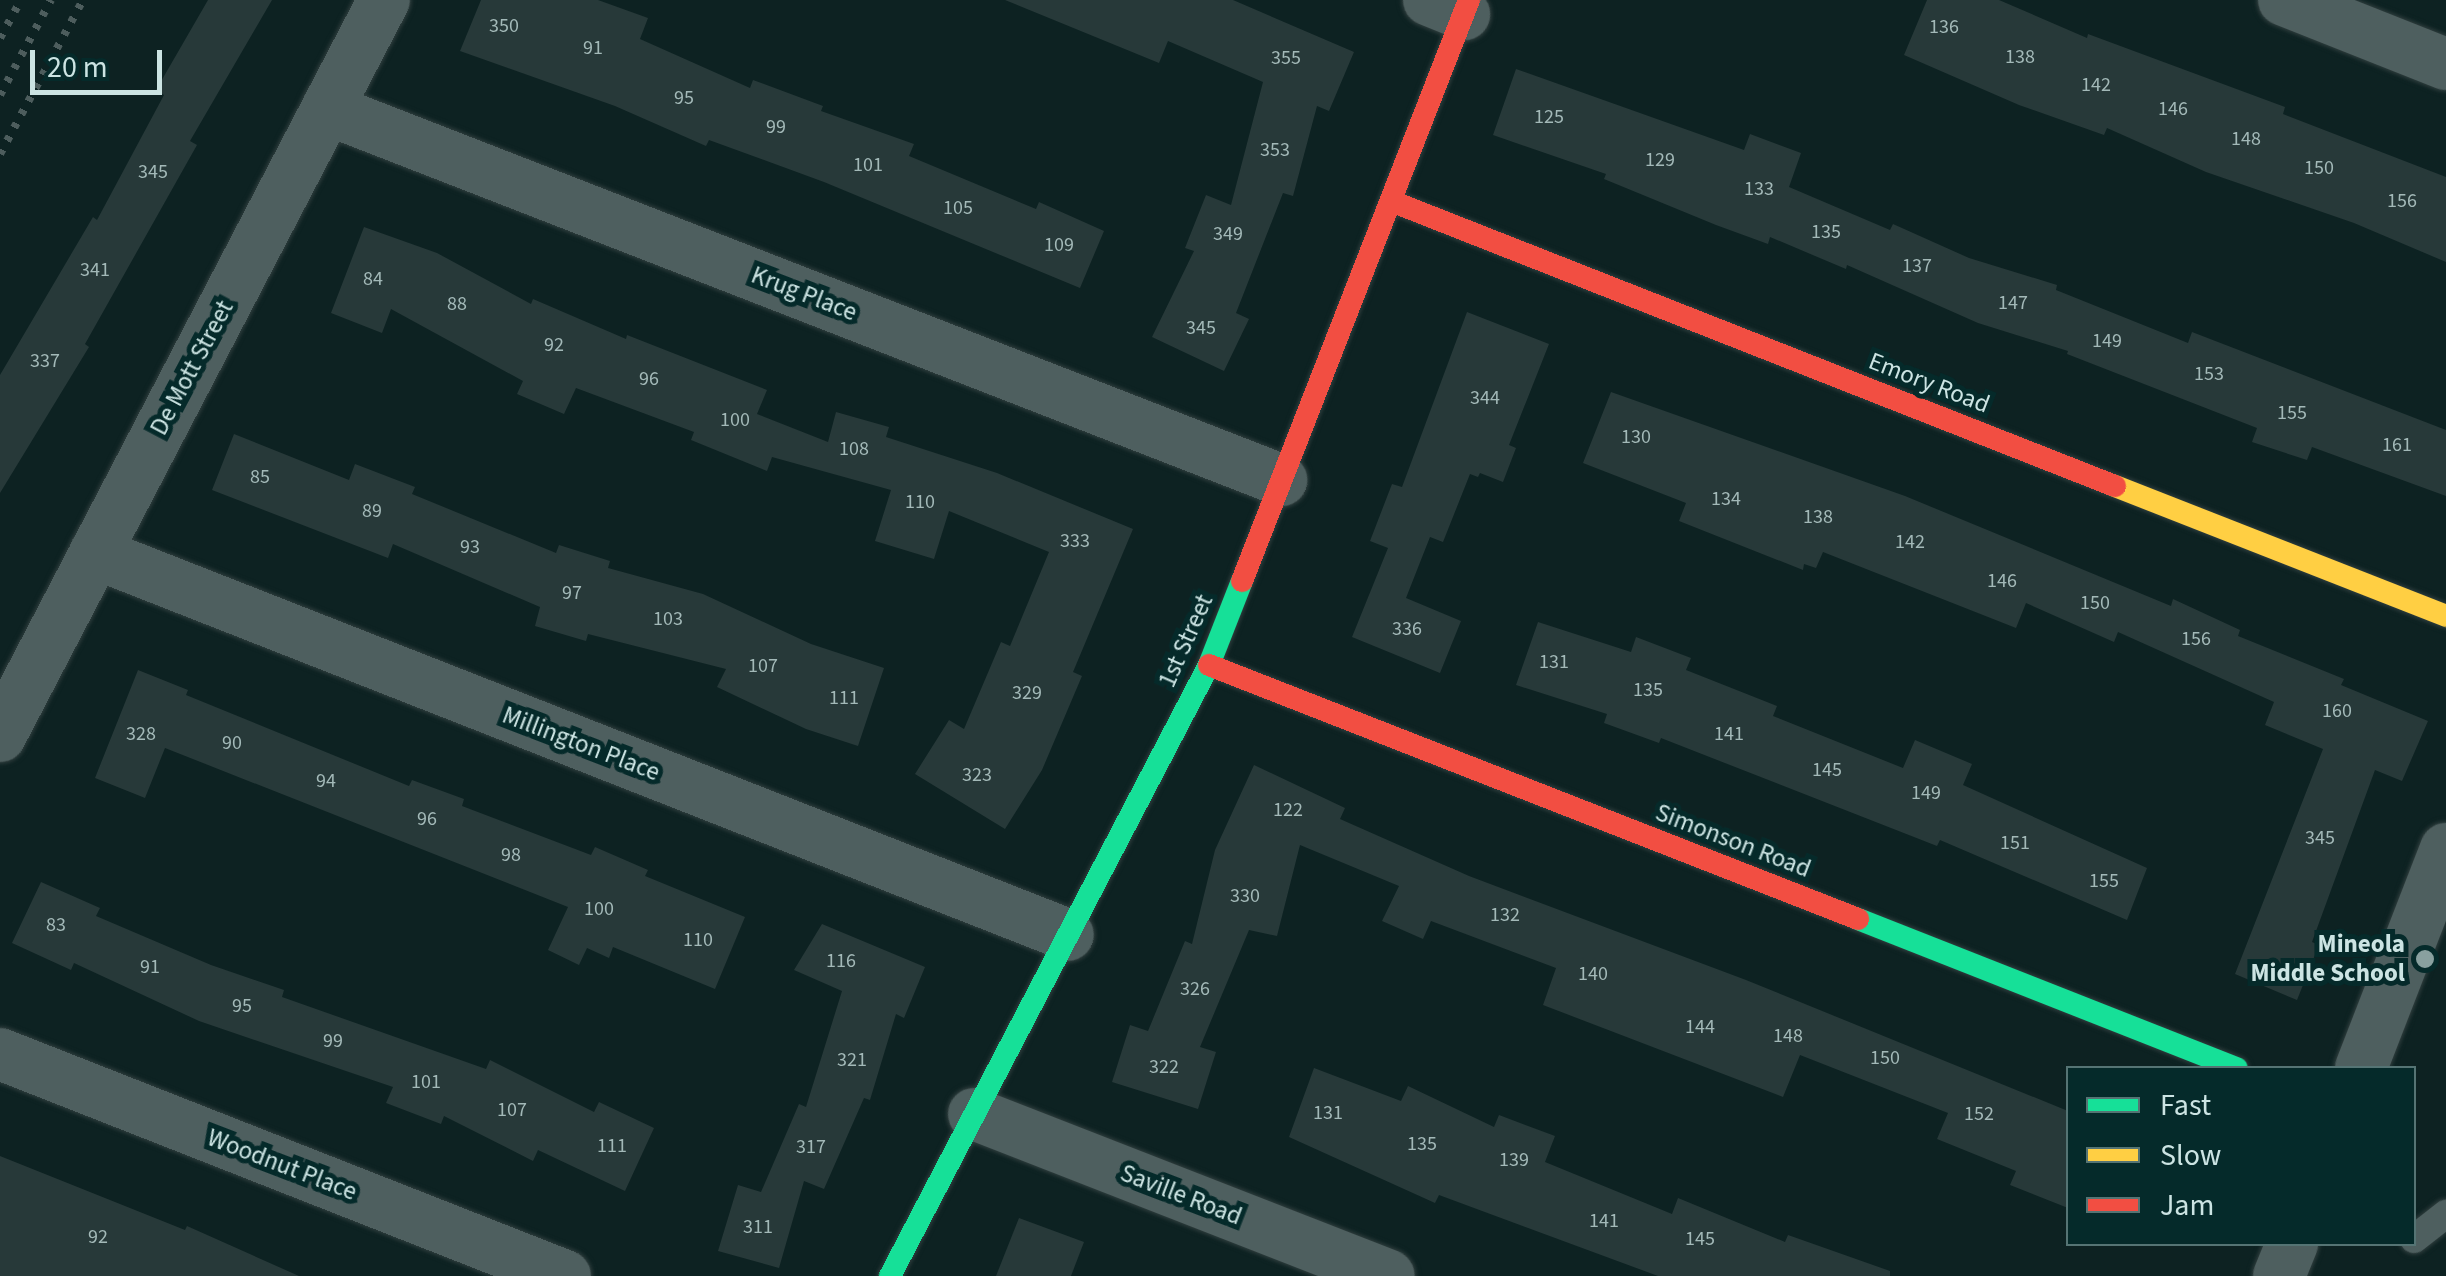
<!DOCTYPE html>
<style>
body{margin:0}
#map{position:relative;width:2446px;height:1276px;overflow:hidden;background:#0d2222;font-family:"Source Sans 3",sans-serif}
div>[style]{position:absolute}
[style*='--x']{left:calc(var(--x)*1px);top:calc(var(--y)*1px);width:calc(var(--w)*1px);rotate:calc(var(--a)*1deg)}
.building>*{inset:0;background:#273939}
.roads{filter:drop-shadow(0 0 2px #303e3e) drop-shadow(0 0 2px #303e3e)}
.lane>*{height:28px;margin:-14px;padding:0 14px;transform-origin:14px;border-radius:14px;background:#4e5f5f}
.street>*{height:52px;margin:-26px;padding:0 26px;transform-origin:26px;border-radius:26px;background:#4e5f5f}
.fast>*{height:22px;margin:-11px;padding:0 11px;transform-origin:11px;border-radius:11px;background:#16e098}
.slow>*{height:22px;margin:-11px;padding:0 11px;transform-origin:11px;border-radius:11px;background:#ffcf43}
.jam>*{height:22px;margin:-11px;padding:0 11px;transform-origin:11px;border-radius:11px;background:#f24e42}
.rail>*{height:8px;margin-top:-4px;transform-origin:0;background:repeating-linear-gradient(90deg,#4d5d5d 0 5px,transparent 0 15px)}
.dots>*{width:28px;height:28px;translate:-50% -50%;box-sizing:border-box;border:5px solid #052a2a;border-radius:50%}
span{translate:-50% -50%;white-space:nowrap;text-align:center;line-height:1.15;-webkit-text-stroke:10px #052a2a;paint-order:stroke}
.number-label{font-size:20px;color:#a3b9b8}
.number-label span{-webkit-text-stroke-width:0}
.street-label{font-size:25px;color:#cce4e3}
.poi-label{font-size:25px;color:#cce4e3;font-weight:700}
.right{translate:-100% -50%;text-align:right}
.legend{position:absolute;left:2066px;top:1066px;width:350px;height:180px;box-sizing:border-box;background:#052a2a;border:2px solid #557474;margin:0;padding:12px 18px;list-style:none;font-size:30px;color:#cce4e3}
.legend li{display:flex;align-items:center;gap:20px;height:50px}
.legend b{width:50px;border:2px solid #557474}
.scale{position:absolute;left:30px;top:50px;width:132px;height:45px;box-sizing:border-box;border:5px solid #cce4e3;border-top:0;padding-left:12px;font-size:30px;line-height:35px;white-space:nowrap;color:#cce4e3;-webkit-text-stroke:8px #052a2a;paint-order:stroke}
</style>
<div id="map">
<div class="building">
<div style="clip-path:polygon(208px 0,272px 0,190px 141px,197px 145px,85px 344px,89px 347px,0 493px,0 375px,93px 217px,97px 220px,164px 95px,156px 90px)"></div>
<div style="clip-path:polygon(481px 0,598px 0,648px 18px,640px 39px,750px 88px,753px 80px,823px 106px,821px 111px,914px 144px,909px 156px,1036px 209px,1039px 202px,1104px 231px,1080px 288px,824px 182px,709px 140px,706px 146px,615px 106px,460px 51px)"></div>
<div style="clip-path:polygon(1005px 0,1233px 0,1354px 52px,1329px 111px,1317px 106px,1293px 196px,1283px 193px,1236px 313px,1249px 319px,1224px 371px,1152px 337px,1194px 251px,1185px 248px,1206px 195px,1231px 205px,1263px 82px,1168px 41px,1159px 63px)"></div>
<div style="clip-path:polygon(1927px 0,1999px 0,2087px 38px,2088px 34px,2285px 107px,2283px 114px,2446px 177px,2446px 262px,2354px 223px,2206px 172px,2107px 128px,2104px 135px,2019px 105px,1904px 55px)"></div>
<div style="clip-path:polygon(1516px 69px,1744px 150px,1750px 134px,1801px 153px,1789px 187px,1890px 230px,1893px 224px,1969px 258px,2057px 285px,2056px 290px,2188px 343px,2192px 332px,2446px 430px,2446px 496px,2312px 447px,2307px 460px,2252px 442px,2257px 428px,2067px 354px,2068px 351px,1978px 323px,1847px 265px,1846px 269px,1770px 237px,1768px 244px,1716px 225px,1604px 179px,1606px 174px,1493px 135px)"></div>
<div style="clip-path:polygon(364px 227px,437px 253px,531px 304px,533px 299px,626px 339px,627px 335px,767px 390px,757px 414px,828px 442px,836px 412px,889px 427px,886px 437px,997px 473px,1133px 529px,1073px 672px,1082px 676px,1042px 770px,1005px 829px,915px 774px,949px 720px,964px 729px,1001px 642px,1010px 646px,1049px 552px,949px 511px,934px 559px,875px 541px,891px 490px,772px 457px,767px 471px,691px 440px,694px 432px,576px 388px,564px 414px,517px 394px,523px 381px,391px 309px,382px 333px,331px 313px)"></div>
<div style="clip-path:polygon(1467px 312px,1549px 344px,1509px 445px,1516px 448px,1503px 482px,1480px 473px,1478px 477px,1470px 474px,1443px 542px,1430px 537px,1406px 598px,1461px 621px,1440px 673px,1352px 637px,1388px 548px,1370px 541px,1392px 484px,1402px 487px)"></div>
<div style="clip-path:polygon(1611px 392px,1905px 496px,2171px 606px,2173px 599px,2240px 630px,2238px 636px,2344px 679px,2341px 685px,2428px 721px,2402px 781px,2375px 770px,2312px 942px,2319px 945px,2297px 1000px,2235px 974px,2323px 749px,2265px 725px,2274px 702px,2118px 632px,2114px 642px,2026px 603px,2016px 628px,1823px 552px,1816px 568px,1804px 564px,1803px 570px,1679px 521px,1686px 503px,1583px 463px)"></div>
<div style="clip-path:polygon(234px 434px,349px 480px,355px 464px,415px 487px,412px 494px,556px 553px,559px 545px,610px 561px,608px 568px,703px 594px,811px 644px,884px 668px,858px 746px,806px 729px,717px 687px,726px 669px,588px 634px,586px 641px,535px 626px,540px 607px,393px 544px,388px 558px,212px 490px)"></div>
<div style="clip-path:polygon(1538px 622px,1631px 652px,1636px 637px,1691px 658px,1686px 670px,1777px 706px,1773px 716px,1903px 768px,1915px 740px,1972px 764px,1963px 785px,2147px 868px,2127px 920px,1940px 840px,1937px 846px,1661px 738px,1659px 743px,1604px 723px,1607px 714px,1516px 685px)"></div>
<div style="clip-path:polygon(138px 670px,188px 690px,186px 695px,409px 786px,412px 780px,464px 799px,462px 806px,591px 855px,595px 847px,648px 870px,645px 876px,745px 917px,715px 989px,613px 947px,609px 958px,587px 948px,579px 965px,548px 950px,568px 907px,165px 748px,145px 798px,95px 778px)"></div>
<div style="clip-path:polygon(1254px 765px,1345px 808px,1340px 819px,1469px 876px,1746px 980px,2068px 1111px,2068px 1208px,2010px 1185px,2016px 1171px,1937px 1139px,1948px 1113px,1800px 1055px,1783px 1097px,1543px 1005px,1556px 968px,1431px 921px,1423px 939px,1382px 921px,1399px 886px,1300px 845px,1277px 936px,1249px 930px,1200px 1047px,1216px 1052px,1198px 1109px,1112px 1082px,1130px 1025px,1148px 1031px,1185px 941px,1192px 944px,1215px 850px)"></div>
<div style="clip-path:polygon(41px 882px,100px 908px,96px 916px,211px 965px,284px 990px,282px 997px,486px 1069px,490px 1060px,594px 1112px,599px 1102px,654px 1128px,625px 1191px,538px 1150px,533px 1161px,444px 1116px,441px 1124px,386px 1103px,393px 1087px,199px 1021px,74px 963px,71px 970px,12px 943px)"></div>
<div style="clip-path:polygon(822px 924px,925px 967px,904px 1018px,896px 1014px,870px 1100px,864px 1098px,824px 1189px,804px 1181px,779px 1268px,718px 1251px,738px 1185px,761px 1192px,799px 1104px,806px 1107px,842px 991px,794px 970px)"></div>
<div style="clip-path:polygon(1314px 1068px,1401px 1101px,1408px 1086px,1494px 1127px,1499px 1115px,1555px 1136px,1545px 1162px,1672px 1214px,1678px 1198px,1785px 1242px,1788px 1235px,1890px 1271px,1890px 1276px,1658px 1276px,1439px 1195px,1435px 1203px,1289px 1137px)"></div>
<div style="clip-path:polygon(0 1156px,185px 1230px,187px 1226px,299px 1276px,0 1276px)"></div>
<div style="clip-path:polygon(1019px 1218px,1084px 1242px,1071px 1276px,996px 1276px)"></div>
</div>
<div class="roads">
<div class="lane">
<div style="--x:2414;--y:1239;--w:41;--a:-38"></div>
</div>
<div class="street">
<div style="--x:1429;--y:0;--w:38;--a:22"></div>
<div style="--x:2284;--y:0;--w:174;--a:21.6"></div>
<div style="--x:327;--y:109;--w:1024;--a:21.25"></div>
<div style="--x:95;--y:553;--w:1045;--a:21.43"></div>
<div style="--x:0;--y:736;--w:830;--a:-62.45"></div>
<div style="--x:0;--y:1054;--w:607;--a:21.45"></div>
<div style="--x:2361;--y:1068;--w:235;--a:-68.8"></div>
<div style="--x:974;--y:1114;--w:445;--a:21.3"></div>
<div style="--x:2279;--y:1276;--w:35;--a:-68"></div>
</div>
<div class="fast">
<div style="--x:1858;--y:919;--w:407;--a:21.5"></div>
<div style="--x:890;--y:1276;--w:689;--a:-62.43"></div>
<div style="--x:1209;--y:665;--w:90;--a:-68.6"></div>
</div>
<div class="slow">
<div style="--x:2115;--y:486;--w:356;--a:21.4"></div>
</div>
<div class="jam">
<div style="--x:1391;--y:201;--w:778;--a:21.49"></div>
<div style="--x:1242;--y:581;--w:624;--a:-68.66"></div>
<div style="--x:1209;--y:665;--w:697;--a:21.37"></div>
</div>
</div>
<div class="rail">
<div style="--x:0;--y:38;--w:43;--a:-61.1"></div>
<div style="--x:0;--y:95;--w:108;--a:-61.8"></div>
<div style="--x:0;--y:154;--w:175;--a:-61.7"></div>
</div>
<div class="dots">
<div style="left:2425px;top:959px;background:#89a09f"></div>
</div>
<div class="number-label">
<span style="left:504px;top:26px">350</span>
<span style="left:1944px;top:27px">136</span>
<span style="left:593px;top:48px">91</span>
<span style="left:2020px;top:57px">138</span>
<span style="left:1286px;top:58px">355</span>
<span style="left:2096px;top:85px">142</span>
<span style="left:684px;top:98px">95</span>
<span style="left:2173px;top:109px">146</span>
<span style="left:1549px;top:117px">125</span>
<span style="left:776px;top:127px">99</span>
<span style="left:2246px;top:139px">148</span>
<span style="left:1275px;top:150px">353</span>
<span style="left:1660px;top:160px">129</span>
<span style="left:868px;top:165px">101</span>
<span style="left:2319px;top:168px">150</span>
<span style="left:153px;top:172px">345</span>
<span style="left:1759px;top:189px">133</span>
<span style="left:2402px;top:201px">156</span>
<span style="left:958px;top:208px">105</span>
<span style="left:1826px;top:232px">135</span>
<span style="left:1228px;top:234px">349</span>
<span style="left:1059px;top:245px">109</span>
<span style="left:1917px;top:266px">137</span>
<span style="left:95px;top:270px">341</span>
<span style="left:373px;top:279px">84</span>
<span style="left:2013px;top:303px">147</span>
<span style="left:457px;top:304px">88</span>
<span style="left:1201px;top:328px">345</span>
<span style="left:2107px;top:341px">149</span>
<span style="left:554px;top:345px">92</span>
<span style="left:45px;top:361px">337</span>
<span style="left:2209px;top:374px">153</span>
<span style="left:649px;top:379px">96</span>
<span style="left:1485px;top:398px">344</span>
<span style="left:2292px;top:413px">155</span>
<span style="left:735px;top:420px">100</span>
<span style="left:1636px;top:437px">130</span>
<span style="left:2397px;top:445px">161</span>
<span style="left:854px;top:449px">108</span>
<span style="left:260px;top:477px">85</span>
<span style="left:1726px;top:499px">134</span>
<span style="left:920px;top:502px">110</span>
<span style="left:372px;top:511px">89</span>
<span style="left:1818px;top:517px">138</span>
<span style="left:1075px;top:541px">333</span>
<span style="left:1910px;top:542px">142</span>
<span style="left:470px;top:547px">93</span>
<span style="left:2002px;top:581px">146</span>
<span style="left:572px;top:593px">97</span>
<span style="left:2095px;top:603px">150</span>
<span style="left:668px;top:619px">103</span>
<span style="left:1407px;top:629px">336</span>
<span style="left:2196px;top:639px">156</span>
<span style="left:1554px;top:662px">131</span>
<span style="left:763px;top:666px">107</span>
<span style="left:1648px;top:690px">135</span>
<span style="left:1027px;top:693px">329</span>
<span style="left:844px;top:698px">111</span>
<span style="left:2337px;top:711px">160</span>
<span style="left:141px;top:734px">328</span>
<span style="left:1729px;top:734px">141</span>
<span style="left:232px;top:743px">90</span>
<span style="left:1827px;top:770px">145</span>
<span style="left:977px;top:775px">323</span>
<span style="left:326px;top:781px">94</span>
<span style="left:1926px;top:793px">149</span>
<span style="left:1288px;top:810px">122</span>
<span style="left:427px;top:819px">96</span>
<span style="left:2320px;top:838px">345</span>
<span style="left:2015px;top:843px">151</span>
<span style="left:511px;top:855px">98</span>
<span style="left:2104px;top:881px">155</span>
<span style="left:1245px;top:896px">330</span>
<span style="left:599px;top:909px">100</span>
<span style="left:1505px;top:915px">132</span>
<span style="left:56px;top:925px">83</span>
<span style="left:698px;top:940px">110</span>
<span style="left:841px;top:961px">116</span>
<span style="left:150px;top:967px">91</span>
<span style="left:1593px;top:974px">140</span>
<span style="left:1195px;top:989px">326</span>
<span style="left:242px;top:1006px">95</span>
<span style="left:1700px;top:1027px">144</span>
<span style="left:1788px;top:1036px">148</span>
<span style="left:333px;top:1041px">99</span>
<span style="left:1885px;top:1058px">150</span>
<span style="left:852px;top:1060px">321</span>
<span style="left:1164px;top:1067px">322</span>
<span style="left:426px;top:1082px">101</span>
<span style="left:512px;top:1110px">107</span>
<span style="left:1328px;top:1113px">131</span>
<span style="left:1979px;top:1114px">152</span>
<span style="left:1422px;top:1144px">135</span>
<span style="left:612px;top:1146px">111</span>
<span style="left:811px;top:1147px">317</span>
<span style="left:1514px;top:1160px">139</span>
<span style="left:1604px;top:1221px">141</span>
<span style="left:758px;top:1227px">311</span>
<span style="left:98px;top:1237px">92</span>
<span style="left:1700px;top:1239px">145</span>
</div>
<div class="street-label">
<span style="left:804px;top:294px;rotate:21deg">Krug Place</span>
<span style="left:192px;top:368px;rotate:-62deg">De Mott Street</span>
<span style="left:1929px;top:383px;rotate:21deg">Emory Road</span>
<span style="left:1186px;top:641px;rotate:-66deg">1st Street</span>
<span style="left:581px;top:744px;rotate:21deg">Millington Place</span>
<span style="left:1733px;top:841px;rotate:21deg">Simonson Road</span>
<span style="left:282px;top:1165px;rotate:21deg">Woodnut Place</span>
<span style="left:1181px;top:1195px;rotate:21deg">Saville Road</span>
</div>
<div class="poi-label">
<span class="right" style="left:2405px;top:959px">Mineola<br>Middle School</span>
</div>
<ul class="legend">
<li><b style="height:12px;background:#16e098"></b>Fast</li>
<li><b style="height:12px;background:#ffcf43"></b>Slow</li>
<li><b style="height:12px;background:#f24e42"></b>Jam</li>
</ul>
<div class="scale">20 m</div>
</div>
